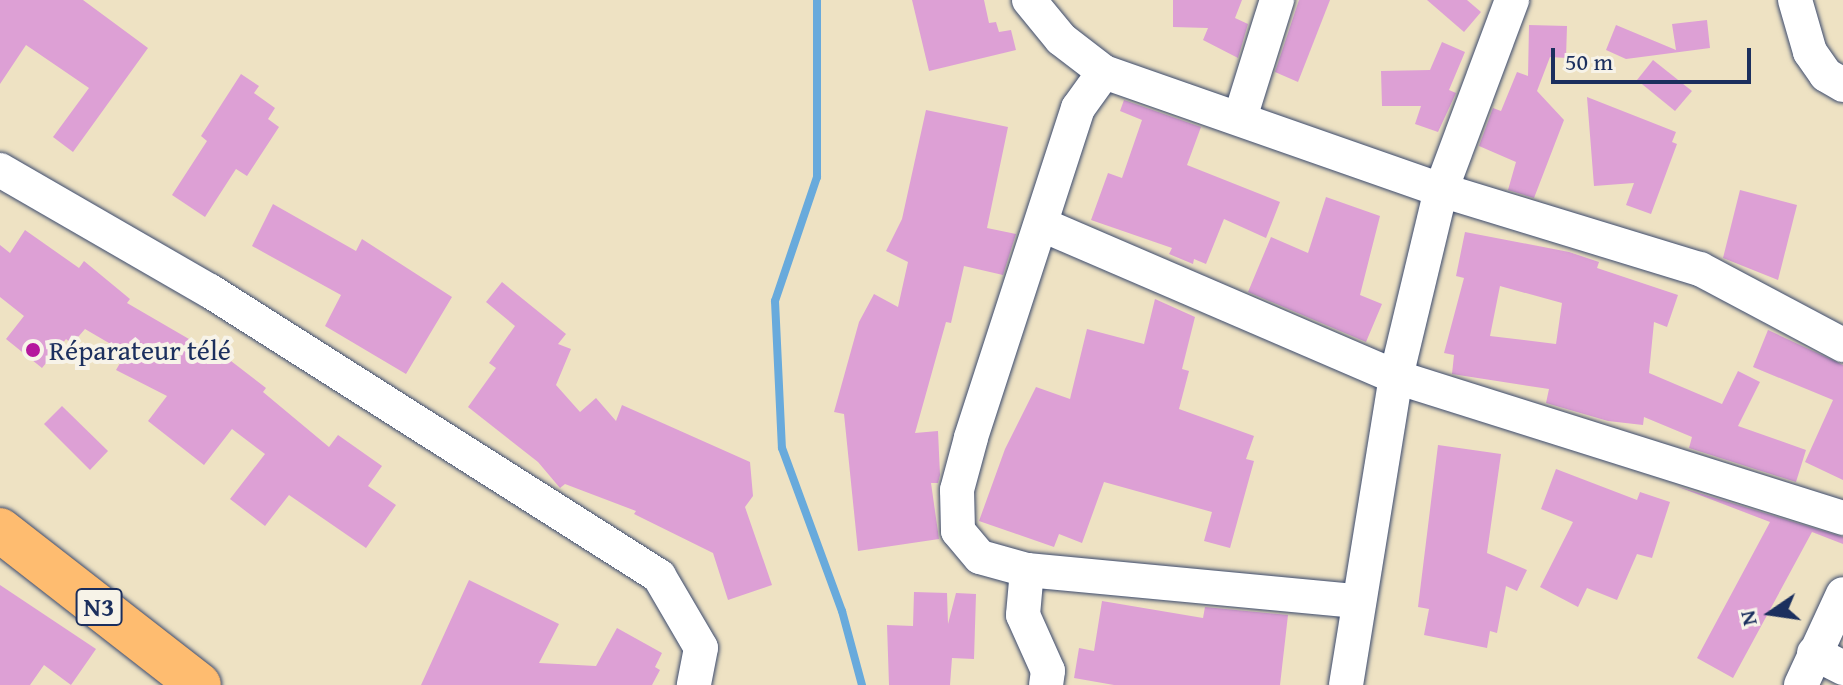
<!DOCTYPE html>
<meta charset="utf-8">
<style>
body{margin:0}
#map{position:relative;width:1843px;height:685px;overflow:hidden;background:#eee2c3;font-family:"Gentium Book Plus",serif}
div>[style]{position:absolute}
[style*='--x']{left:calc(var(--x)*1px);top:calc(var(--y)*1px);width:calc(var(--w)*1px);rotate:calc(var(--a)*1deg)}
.stream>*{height:8px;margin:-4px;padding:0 4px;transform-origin:4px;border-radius:4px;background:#68aadc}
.building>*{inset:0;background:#dda0d5}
.roads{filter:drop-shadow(0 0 2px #3b4a6d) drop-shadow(0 0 2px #3b4a6d)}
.minor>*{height:34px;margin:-17px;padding:0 17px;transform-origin:17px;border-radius:17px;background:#fff}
.highway>*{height:44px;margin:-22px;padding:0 22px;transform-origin:22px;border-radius:22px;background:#febc70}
.dots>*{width:22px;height:22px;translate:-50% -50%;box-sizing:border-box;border:4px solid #f7f3e8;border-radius:50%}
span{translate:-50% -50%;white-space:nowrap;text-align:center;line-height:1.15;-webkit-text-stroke:8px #f7f3e8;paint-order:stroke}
.shield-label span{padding:2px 6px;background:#f7f3e8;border:2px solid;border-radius:6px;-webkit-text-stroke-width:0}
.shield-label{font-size:26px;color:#1b2f5e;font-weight:700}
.poi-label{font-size:28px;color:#1b2f5e}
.left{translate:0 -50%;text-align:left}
.north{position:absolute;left:1731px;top:573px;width:80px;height:80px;-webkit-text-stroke:6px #f7f3e8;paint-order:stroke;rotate:257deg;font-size:22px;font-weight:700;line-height:32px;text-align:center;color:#1b2f5e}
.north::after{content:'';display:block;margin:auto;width:28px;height:36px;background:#1b2f5e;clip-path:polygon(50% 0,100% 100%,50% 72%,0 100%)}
.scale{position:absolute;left:1551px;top:48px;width:200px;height:36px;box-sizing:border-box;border:4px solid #1b2f5e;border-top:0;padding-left:10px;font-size:24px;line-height:28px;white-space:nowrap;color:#1b2f5e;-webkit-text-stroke:6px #f7f3e8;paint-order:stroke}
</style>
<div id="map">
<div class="stream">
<div style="--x:817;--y:0;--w:177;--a:90"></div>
<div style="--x:817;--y:177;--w:131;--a:108.7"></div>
<div style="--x:775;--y:301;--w:147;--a:87.3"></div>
<div style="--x:782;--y:448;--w:174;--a:69.8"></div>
<div style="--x:842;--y:611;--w:77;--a:74.9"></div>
</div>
<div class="building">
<div style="clip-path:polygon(0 0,83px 0,148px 48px,73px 152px,53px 137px,89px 88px,26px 45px,0 84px)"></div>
<div style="clip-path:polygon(912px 0,984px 0,989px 23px,996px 22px,999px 32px,1011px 30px,1016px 50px,929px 71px)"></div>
<div style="clip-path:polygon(1173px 0,1242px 0,1235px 18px,1248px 24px,1238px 58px,1203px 40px,1208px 28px,1173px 27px)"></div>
<div style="clip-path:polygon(1299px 0,1330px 0,1298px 82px,1275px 72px)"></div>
<div style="clip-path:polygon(1427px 0,1467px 0,1481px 12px,1464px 32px)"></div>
<div style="clip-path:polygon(1707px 20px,1710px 48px,1626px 59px,1606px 50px,1616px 25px,1676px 50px,1672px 24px)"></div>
<div style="clip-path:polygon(1529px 25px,1567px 26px,1566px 58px,1550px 57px,1537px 91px,1564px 120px,1534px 198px,1508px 190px,1516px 162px,1479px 146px,1493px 108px,1501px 111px,1517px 72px,1528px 76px)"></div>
<div style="clip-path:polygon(1442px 42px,1465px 52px,1449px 90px,1456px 93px,1438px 132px,1415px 124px,1421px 106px,1382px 106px,1381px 71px,1430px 70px)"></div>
<div style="clip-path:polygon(1653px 60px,1692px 91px,1675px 111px,1637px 80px)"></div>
<div style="clip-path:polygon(241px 74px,259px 86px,254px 93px,275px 108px,268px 119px,279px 127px,247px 176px,236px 169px,205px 217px,172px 195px,207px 141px,201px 136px)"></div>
<div style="clip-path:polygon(1587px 97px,1676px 132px,1672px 142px,1677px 144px,1651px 214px,1626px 205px,1634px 183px,1594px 186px)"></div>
<div style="clip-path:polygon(1124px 100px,1201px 127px,1187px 165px,1280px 202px,1266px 238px,1224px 219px,1206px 264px,1194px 259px,1193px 264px,1169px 254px,1172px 248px,1091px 220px,1108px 173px,1122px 178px,1142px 120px,1120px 111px)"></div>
<div style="clip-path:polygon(926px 110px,1008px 127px,987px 228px,1016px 234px,1003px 275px,964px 266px,951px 323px,946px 322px,915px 433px,938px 431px,940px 475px,938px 483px,931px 483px,939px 539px,858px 551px,844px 414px,834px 412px,859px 322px,874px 294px,898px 307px,908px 262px,886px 251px,902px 219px)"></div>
<div style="clip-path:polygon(1740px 190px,1797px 205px,1778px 280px,1723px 258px)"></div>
<div style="clip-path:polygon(1326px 197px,1380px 216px,1360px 295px,1382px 304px,1366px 342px,1248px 292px,1271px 237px,1308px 253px)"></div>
<div style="clip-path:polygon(273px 204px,356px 251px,362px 239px,452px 297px,406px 374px,325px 326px,341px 295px,252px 246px)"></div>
<div style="clip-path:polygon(25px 230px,79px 268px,84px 261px,130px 299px,127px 303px,201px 346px,205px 341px,266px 388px,263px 392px,329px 447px,338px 435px,382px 466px,368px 486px,396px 505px,366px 548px,289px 495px,265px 526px,230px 499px,265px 454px,232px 429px,204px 465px,148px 421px,167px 396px,116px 370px,126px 353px,85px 329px,72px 344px,66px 339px,42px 368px,6px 339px,24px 316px,0 297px,0 245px,10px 253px)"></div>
<div style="clip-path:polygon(evenodd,1465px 232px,1569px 252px,1599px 262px,1597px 268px,1678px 295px,1667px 327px,1654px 322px,1649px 373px,1722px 404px,1738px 371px,1760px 382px,1738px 426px,1806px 450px,1796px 482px,1689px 448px,1692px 437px,1644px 417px,1643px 425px,1608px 421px,1546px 403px,1549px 389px,1452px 374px,1454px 355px,1444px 353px,1464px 278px,1456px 276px,1465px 232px,1500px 286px,1562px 303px,1556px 344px,1490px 336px,1500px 286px)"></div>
<div style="clip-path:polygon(502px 282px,566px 334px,558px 344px,571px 349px,556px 385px,580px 412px,596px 398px,616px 421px,622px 405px,750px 462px,753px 496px,745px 507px,772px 585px,728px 600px,713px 553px,634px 514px,636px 511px,565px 484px,560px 488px,538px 462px,468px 407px,496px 368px,489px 363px,515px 326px,486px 302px)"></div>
<div style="clip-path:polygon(1155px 299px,1195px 317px,1182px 369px,1189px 371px,1179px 409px,1254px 436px,1246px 459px,1254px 461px,1230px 548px,1204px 541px,1212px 512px,1104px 482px,1082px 543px,1059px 534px,1054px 547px,979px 521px,1005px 449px,1036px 387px,1070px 399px,1087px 329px,1144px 344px)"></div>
<div style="clip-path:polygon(1768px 330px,1843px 365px,1843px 480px,1805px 462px,1833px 400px,1753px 367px)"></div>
<div style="clip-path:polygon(62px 406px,108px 451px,90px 470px,44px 424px)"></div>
<div style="clip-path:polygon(1438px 445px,1501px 454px,1487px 553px,1527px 570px,1517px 591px,1506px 586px,1497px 633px,1490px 631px,1487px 648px,1424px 635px,1429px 609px,1418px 607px)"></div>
<div style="clip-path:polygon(1556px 469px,1637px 500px,1640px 492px,1670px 502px,1652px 558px,1637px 554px,1617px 600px,1587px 588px,1578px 607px,1540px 587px,1573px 522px,1541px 509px)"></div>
<div style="clip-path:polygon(1676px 486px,1843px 537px,1843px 544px,1812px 532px,1733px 678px,1697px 658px,1770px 522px)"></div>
<div style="clip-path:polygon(469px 580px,559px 624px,539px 663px,596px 666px,617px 628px,662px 653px,655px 667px,660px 670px,652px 685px,421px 685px)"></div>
<div style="clip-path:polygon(0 585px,96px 649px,71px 685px,44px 665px,30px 685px,0 685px)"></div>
<div style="clip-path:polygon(914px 592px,947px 593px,948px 624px,956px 593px,976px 594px,974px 659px,952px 658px,950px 685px,889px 685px,887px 625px,913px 626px)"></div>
<div style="clip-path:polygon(1102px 601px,1203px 618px,1205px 607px,1288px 615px,1280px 685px,1114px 685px,1074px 678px,1079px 648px,1094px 651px)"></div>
</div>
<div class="roads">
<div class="minor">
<div style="--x:1029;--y:0;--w:50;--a:50.6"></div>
<div style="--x:1061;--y:39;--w:54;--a:37.5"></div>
<div style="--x:1104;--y:72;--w:357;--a:19.3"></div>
<div style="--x:1441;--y:190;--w:271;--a:17"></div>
<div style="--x:1700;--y:269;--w:162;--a:28"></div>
<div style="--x:1795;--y:0;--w:54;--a:73.9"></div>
<div style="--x:1810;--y:52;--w:28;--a:55"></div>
<div style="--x:1826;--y:75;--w:20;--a:30"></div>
<div style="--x:1104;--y:72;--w:44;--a:125.8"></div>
<div style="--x:1078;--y:108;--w:347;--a:108"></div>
<div style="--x:971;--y:438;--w:54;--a:105.1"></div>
<div style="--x:957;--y:490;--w:41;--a:88.6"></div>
<div style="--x:958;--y:531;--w:34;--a:50"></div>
<div style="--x:980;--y:557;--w:49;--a:15.5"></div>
<div style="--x:1027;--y:570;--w:331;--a:5.4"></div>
<div style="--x:1240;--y:118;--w:124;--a:-72.6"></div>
<div style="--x:0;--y:170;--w:242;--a:30"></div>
<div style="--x:210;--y:291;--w:532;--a:32.41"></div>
<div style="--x:659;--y:576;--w:83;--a:59.7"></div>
<div style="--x:701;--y:648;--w:38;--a:101"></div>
<div style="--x:1043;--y:225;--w:384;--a:23.3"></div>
<div style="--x:1396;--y:377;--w:469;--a:17.5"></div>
<div style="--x:1027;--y:570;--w:45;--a:95.1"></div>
<div style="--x:1023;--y:615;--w:61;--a:65.9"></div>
<div style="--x:1048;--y:671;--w:14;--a:98"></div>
<div style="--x:1814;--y:653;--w:33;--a:27"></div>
<div style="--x:1346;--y:685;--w:312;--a:-80.8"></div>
<div style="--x:1396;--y:377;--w:192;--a:-76.5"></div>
<div style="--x:1441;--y:190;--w:203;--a:-69.5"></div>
<div style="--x:1801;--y:685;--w:100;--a:-65.2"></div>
</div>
<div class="highway">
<div style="--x:0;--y:530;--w:252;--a:37.9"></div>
</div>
</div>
<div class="dots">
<div style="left:33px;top:350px;background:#b5179e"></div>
</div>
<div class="shield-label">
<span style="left:99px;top:607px">N3</span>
</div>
<div class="poi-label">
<span class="left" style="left:49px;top:350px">Réparateur télé</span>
</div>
<div class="north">N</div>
<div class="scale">50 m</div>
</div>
